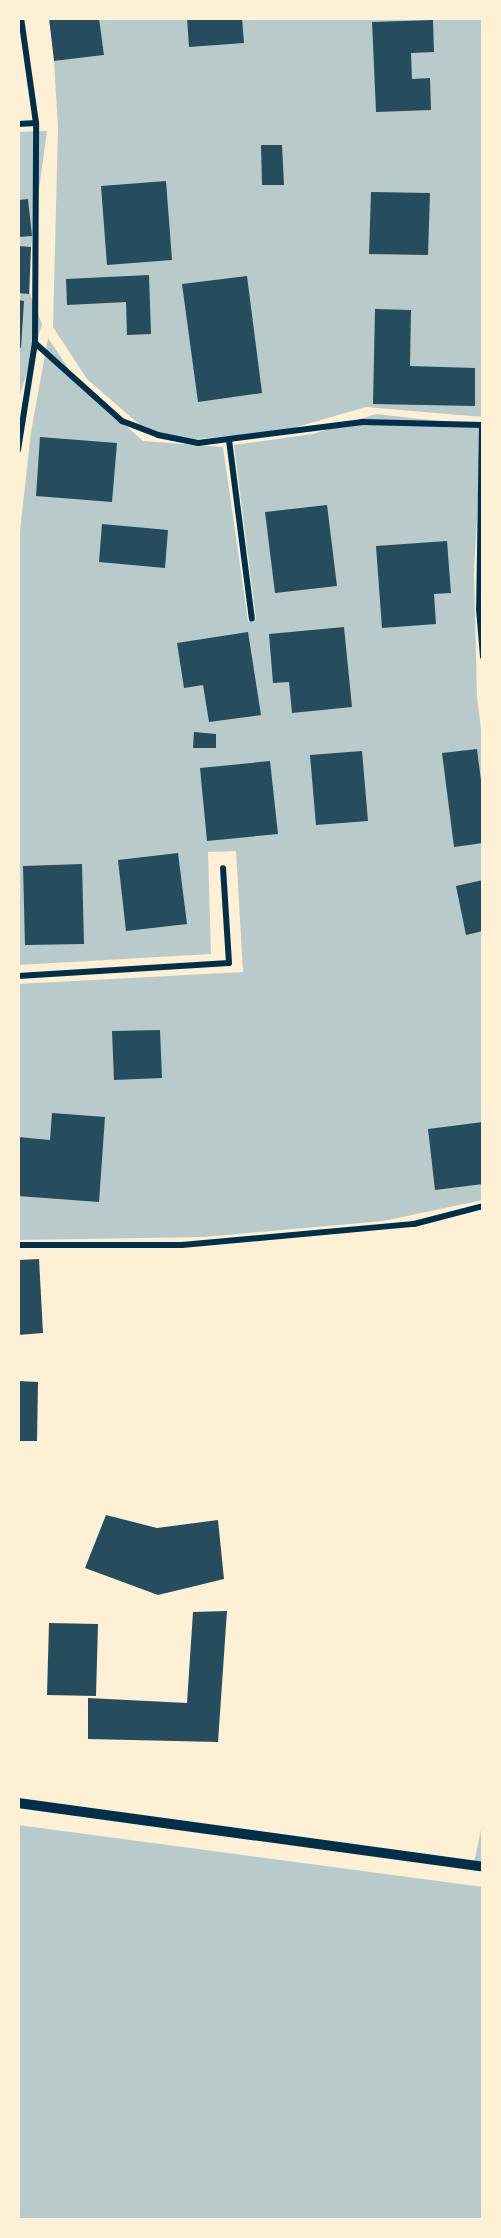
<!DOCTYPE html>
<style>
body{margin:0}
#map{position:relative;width:501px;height:2238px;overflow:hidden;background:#fdf0d5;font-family:"DejaVu Sans",sans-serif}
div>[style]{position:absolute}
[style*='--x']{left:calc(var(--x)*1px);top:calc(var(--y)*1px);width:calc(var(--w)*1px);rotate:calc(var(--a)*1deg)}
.green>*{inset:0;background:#b9caca}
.building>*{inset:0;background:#264d5e}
.minor>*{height:6px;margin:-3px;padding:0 3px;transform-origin:3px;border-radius:3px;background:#003049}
.tertiary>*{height:10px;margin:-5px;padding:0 5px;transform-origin:5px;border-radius:5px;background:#003049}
span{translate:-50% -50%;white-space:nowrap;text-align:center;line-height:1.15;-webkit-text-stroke:6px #fdf0d5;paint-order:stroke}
.frame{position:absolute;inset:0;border:20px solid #fdf0d5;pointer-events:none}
</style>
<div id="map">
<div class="green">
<div style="clip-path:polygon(99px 18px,483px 18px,483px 417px,366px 407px,283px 431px,196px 439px,148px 432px,87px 379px,53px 327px,58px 128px,54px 61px,104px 55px)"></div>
<div style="clip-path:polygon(47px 131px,31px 247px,30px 294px,42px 324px,18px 401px,18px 132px)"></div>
<div style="clip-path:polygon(48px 338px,79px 384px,143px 441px,223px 447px,248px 621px,256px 619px,234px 445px,313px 434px,376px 414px,482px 426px,474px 573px,477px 697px,483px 745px,483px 1200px,383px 1221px,204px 1237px,18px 1240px,18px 984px,243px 972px,236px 851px,208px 852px,211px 954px,18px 965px,18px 549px,31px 432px)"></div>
<div style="clip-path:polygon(483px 1820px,483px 1864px,474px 1863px)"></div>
<div style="clip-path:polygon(18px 1825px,483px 1887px,483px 2220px,18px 2220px)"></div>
</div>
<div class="building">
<div style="clip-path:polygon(49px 18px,99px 18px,104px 55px,54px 61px)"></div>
<div style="clip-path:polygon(187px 18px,242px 18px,244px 43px,189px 47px)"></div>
<div style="clip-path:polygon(433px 20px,434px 52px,411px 53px,412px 79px,430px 78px,431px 110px,376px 112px,372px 22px)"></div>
<div style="clip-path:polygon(261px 145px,282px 145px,284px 185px,262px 185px)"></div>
<div style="clip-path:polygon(166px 181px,172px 260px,107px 265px,101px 186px)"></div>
<div style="clip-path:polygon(371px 192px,430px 193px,428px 255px,369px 254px)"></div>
<div style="clip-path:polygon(28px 199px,32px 236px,18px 237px,18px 200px)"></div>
<div style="clip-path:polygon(18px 246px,31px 247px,29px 294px,18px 293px)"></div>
<div style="clip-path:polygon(149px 275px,151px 334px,127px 335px,126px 302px,67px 305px,66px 279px)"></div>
<div style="clip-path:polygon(247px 276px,262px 393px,198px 402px,182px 284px)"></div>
<div style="clip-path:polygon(18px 300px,24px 301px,21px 348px,18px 347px)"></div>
<div style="clip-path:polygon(375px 309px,411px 310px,410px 366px,475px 368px,475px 406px,373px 404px)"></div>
<div style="clip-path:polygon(40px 437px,117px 443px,112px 502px,36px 496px)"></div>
<div style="clip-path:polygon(327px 505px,337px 586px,275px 593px,265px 512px)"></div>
<div style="clip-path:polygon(102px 524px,168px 530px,165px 568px,99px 562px)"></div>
<div style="clip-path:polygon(447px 541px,451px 593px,434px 594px,436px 624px,382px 628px,376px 546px)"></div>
<div style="clip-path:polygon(344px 627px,352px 707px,292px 713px,289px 682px,273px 683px,269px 634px)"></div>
<div style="clip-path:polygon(248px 632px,261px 715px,209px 722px,203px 685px,184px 688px,177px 643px)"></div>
<div style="clip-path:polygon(194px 732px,216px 734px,216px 748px,193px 748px)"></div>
<div style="clip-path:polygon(477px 749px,483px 796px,483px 843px,454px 847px,442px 753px)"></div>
<div style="clip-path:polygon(362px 751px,368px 821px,316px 825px,310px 755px)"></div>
<div style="clip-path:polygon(270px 761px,278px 834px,207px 841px,200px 768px)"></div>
<div style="clip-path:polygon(178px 853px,187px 924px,126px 931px,118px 860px)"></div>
<div style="clip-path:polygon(82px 864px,84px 944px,25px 945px,23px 866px)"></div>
<div style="clip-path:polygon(483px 880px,483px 931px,466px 935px,456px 886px)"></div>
<div style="clip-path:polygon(160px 1030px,162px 1078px,114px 1080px,112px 1031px)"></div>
<div style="clip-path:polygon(52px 1113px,105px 1117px,99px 1202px,18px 1196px,18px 1137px,50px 1140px)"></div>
<div style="clip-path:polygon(483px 1122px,483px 1184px,435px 1190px,428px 1129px)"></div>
<div style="clip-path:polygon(39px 1259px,43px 1333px,18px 1335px,18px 1260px)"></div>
<div style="clip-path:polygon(18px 1381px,38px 1382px,37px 1441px,18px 1441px)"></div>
<div style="clip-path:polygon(106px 1515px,157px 1528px,218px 1520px,224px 1579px,158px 1595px,85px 1568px)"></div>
<div style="clip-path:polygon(227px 1611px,218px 1742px,88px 1739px,88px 1698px,187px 1703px,193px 1612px)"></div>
<div style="clip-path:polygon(49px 1623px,98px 1624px,96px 1696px,47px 1695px)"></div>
</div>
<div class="minor">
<div style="--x:18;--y:124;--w:18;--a:-3"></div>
<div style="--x:35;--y:343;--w:117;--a:41.9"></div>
<div style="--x:122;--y:421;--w:39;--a:21"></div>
<div style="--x:158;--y:435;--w:41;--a:11.3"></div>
<div style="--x:198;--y:443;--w:166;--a:-7.3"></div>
<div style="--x:363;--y:422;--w:120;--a:1.4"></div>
<div style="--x:482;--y:425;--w:184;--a:90.9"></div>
<div style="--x:479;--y:609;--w:48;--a:85.2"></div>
<div style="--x:229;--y:440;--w:180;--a:82.7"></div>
<div style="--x:18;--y:450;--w:108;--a:-81"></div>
<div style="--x:35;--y:343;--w:220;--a:-89.7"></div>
<div style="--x:36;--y:123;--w:106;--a:-98.1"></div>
<div style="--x:18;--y:976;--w:211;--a:-3.5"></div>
<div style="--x:229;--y:963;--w:95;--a:-93.6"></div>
<div style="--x:18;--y:1245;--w:164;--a:0"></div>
<div style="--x:182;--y:1245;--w:233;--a:-5.2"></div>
<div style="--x:414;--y:1224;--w:71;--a:-14.6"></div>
</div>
<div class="tertiary">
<div style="--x:18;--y:1803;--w:469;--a:7.8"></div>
</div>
<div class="frame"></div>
</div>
